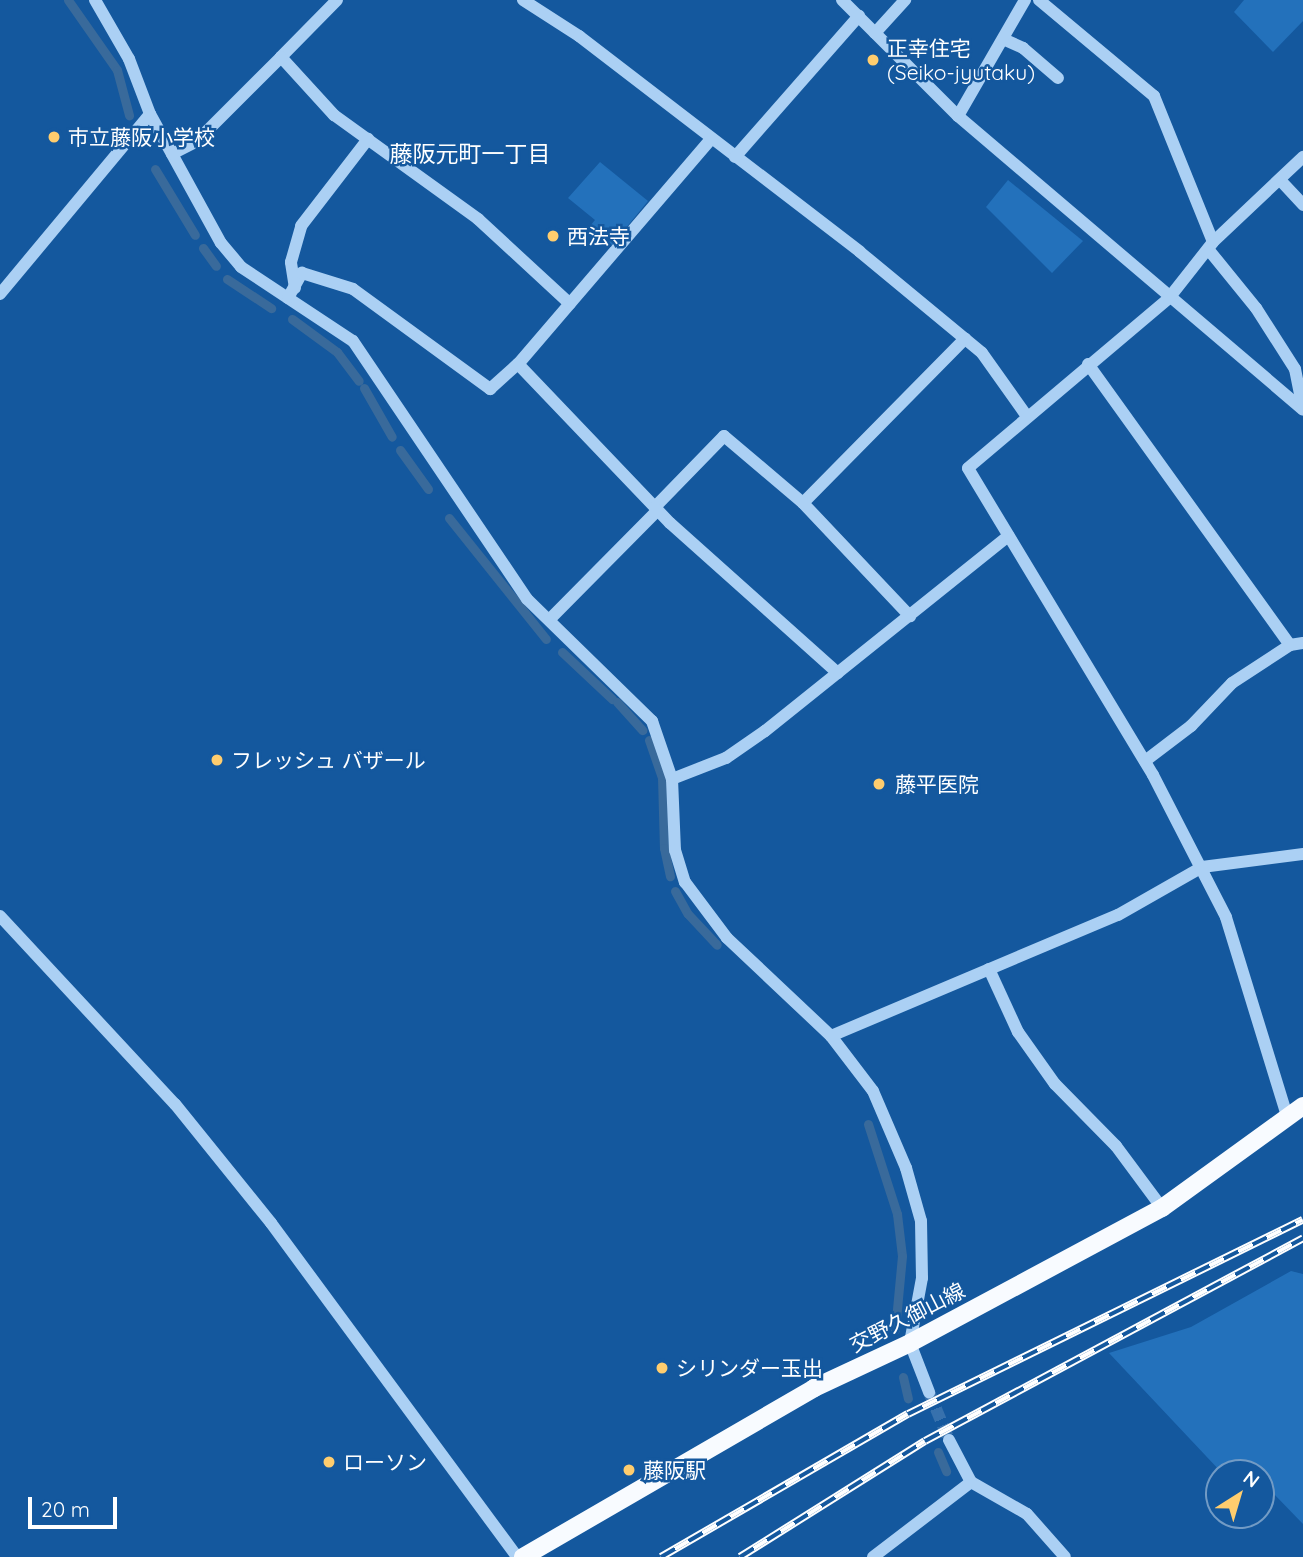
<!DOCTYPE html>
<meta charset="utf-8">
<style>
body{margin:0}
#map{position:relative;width:1303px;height:1557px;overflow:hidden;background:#14589e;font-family:Quicksand,"Noto Sans JP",sans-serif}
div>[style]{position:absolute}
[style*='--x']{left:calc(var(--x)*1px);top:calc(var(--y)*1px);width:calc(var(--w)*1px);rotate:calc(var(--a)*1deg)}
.green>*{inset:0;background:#2371bb}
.stream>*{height:9px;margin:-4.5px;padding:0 4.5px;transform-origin:4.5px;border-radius:4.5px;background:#396a9b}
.minor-tunnel>*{height:12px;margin-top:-6px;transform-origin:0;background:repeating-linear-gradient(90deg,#3771ad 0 12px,transparent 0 18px)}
.minor>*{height:12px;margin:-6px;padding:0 6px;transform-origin:6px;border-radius:6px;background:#abd0f4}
.major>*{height:18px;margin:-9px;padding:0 9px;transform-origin:9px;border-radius:9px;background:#f8fbff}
.rail>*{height:8px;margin-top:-4px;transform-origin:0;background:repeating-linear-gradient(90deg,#14589e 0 16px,#fff 0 32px);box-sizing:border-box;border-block:2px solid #fff}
.dots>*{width:19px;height:19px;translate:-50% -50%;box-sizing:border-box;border:4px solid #14589e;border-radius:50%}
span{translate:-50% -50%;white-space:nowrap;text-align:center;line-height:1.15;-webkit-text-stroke:5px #14589e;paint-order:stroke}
.poi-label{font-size:21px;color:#fff}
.left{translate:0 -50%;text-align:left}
.street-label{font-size:21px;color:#fff}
.neighbourhood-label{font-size:23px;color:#fff}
.north{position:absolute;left:1205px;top:1459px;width:70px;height:70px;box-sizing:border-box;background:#14589e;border:2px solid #729bc5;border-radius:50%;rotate:37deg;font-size:19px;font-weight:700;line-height:28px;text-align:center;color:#fff}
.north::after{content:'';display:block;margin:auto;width:24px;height:32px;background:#ffcd6e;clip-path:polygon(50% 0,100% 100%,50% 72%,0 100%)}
.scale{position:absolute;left:28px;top:1497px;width:89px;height:32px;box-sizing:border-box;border:4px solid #fff;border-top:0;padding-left:9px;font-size:21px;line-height:24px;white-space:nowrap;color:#fff;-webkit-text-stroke:5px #14589e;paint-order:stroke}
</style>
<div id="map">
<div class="green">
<div style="clip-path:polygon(1244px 0,1303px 0,1303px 21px,1273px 52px,1234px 12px)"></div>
<div style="clip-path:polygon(600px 162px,648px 201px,612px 245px,590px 226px,595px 220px,568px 198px)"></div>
<div style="clip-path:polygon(1008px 180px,1083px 241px,1052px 273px,986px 207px)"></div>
<div style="clip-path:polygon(1291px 1271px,1303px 1274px,1303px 1524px,1272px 1492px,1261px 1489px,1261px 1473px,1222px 1473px,1109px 1353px,1191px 1327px)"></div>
</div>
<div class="stream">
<div style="--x:68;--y:0;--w:85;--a:55"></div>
<div style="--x:117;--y:70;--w:47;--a:75.1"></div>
<div style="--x:155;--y:169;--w:77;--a:58.8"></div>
<div style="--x:203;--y:248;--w:22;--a:54"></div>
<div style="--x:227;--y:279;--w:53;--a:33.4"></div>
<div style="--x:292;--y:319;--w:56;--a:36.3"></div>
<div style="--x:337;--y:352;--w:36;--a:53"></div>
<div style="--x:364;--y:388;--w:56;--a:60.3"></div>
<div style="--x:400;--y:450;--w:48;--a:54.3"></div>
<div style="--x:449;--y:518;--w:155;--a:51.3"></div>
<div style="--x:562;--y:652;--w:69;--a:43.2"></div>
<div style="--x:617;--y:702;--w:38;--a:48"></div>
<div style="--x:649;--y:740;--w:39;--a:71"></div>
<div style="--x:662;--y:777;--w:71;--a:88.4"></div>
<div style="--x:664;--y:848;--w:29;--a:78"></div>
<div style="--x:675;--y:891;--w:26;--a:61"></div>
<div style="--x:688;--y:914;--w:42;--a:46.9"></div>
<div style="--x:868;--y:1124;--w:95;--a:72.1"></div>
<div style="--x:897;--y:1214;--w:42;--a:83.2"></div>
<div style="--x:902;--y:1256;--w:74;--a:95.4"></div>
<div style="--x:903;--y:1377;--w:22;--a:77"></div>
<div style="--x:938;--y:1452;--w:21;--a:67"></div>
</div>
<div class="minor-tunnel">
<div style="--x:929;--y:1392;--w:52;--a:67.4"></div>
</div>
<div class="minor">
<div style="--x:95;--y:0;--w:68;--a:60"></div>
<div style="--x:129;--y:59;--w:59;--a:69.1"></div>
<div style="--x:150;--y:114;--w:147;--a:61.2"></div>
<div style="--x:221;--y:243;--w:31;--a:50"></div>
<div style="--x:241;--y:267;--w:134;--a:33.5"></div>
<div style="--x:353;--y:341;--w:311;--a:56"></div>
<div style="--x:527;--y:599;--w:175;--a:44.3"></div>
<div style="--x:652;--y:721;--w:61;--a:71"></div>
<div style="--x:672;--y:779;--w:71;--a:87.6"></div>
<div style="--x:675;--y:850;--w:34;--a:73"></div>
<div style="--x:685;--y:882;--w:70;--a:53.1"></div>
<div style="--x:727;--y:938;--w:143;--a:43.3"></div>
<div style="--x:831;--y:1036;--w:69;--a:52.6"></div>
<div style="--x:873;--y:1091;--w:84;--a:66.8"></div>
<div style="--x:906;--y:1168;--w:55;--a:74.2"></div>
<div style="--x:921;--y:1221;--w:57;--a:89"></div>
<div style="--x:922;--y:1278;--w:66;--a:100.5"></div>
<div style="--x:910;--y:1343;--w:53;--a:68.8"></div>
<div style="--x:337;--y:0;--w:80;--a:134.5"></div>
<div style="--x:281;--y:57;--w:79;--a:47.6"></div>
<div style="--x:334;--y:115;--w:178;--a:35.8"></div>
<div style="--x:478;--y:219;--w:125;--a:42.7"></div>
<div style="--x:523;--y:0;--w:67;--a:32.7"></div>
<div style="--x:579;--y:36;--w:354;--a:37.5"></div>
<div style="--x:860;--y:252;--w:158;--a:39.6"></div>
<div style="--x:982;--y:353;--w:76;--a:54.6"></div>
<div style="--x:842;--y:0;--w:164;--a:45"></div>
<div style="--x:958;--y:116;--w:453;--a:40.4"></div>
<div style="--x:1039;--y:0;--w:150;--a:39.9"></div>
<div style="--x:1154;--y:96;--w:157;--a:68"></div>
<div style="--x:875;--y:33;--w:45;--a:-47.7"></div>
<div style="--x:1003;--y:39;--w:22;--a:24"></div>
<div style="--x:1023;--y:48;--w:46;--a:40.6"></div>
<div style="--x:958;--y:116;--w:134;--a:-60"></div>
<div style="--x:711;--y:139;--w:296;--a:130.6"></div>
<div style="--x:518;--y:364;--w:220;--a:46.3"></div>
<div style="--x:670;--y:523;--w:225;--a:41.8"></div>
<div style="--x:172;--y:154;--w:27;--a:-27"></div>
<div style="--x:196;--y:142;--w:120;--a:-45"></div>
<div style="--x:735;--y:157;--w:188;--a:-48.7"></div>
<div style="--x:1281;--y:181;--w:33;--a:47"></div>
<div style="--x:1208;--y:249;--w:76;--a:50.9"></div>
<div style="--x:1256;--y:308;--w:72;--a:57.4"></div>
<div style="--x:1295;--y:369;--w:41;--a:78.7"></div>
<div style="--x:295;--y:288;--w:26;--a:-99"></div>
<div style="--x:291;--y:262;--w:37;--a:-74"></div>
<div style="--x:301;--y:226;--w:110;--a:-52.4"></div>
<div style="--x:0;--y:294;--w:234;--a:-50.2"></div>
<div style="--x:288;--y:298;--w:29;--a:-61"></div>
<div style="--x:302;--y:273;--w:53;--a:17.4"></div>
<div style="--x:353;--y:289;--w:170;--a:36.1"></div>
<div style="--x:490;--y:389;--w:38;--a:-42"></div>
<div style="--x:1088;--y:364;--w:346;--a:54.3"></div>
<div style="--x:803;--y:503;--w:231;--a:-45.4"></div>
<div style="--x:655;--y:507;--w:99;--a:-45.8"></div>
<div style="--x:724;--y:436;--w:104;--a:40.3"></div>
<div style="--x:803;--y:503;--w:156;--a:46.6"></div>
<div style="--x:550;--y:619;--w:153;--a:-45.3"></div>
<div style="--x:1145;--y:761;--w:58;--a:-37.3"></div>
<div style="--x:1191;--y:726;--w:59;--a:-46.4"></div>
<div style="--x:1232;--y:683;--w:69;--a:-33.2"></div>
<div style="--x:1290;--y:645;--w:13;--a:-9"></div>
<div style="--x:672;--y:779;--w:58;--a:-21.3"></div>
<div style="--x:726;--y:758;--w:47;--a:-34.7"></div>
<div style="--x:765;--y:731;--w:312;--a:-38.7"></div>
<div style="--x:0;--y:916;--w:257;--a:47.1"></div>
<div style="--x:175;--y:1104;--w:153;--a:51.1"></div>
<div style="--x:271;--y:1223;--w:415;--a:53.6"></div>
<div style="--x:989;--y:969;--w:69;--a:65.3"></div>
<div style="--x:1018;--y:1032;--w:64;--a:54.6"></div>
<div style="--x:1055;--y:1084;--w:87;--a:45.5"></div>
<div style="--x:1116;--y:1146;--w:77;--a:53.4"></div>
<div style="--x:831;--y:1036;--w:311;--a:-22.9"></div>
<div style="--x:1118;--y:915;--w:97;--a:-29.7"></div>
<div style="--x:1202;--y:867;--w:102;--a:-7.3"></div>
<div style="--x:1288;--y:1119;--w:211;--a:-107.1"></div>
<div style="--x:1226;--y:917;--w:160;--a:-117.2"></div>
<div style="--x:1153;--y:775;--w:358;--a:-121.1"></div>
<div style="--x:968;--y:468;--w:263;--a:-40.2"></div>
<div style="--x:1169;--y:298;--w:71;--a:-51.8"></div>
<div style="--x:1213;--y:242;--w:124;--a:-43.4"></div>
<div style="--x:949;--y:1440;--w:47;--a:62.4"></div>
<div style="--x:971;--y:1482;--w:64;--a:29.7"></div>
<div style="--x:1027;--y:1514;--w:57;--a:48.5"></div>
<div style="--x:873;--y:1557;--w:123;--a:-37.4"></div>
</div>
<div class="major">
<div style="--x:523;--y:1557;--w:337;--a:-30.1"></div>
<div style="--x:814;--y:1388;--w:106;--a:-25.1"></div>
<div style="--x:910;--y:1343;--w:286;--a:-28.2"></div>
<div style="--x:1162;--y:1208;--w:174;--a:-35.9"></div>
</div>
<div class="rail">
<div style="--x:661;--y:1557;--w:285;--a:-30.1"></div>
<div style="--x:908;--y:1414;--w:440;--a:-26.2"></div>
<div style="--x:740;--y:1557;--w:218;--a:-32.1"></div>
<div style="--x:925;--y:1441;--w:429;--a:-28.2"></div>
</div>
<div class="dots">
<div style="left:873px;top:60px;background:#ffcd6e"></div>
<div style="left:54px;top:137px;background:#ffcd6e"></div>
<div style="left:553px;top:236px;background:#ffcd6e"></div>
<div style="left:217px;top:760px;background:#ffcd6e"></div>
<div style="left:879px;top:784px;background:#ffcd6e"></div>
<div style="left:662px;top:1368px;background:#ffcd6e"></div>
<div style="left:329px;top:1462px;background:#ffcd6e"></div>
<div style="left:629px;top:1470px;background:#ffcd6e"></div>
</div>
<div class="poi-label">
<span class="left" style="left:887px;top:60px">正幸住宅<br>(Seiko-jyutaku)</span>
<span class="left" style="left:68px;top:137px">市立藤阪小学校</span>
<span class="left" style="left:567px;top:236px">西法寺</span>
<span class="left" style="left:231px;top:760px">フレッシュ バザール</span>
<span class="left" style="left:895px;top:784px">藤平医院</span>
<span class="left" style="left:676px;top:1368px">シリンダー玉出</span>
<span class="left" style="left:343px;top:1462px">ローソン</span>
<span class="left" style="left:643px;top:1470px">藤阪駅</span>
</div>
<div class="street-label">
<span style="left:907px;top:1317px;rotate:-27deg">交野久御山線</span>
</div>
<div class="neighbourhood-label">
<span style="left:470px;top:154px">藤阪元町一丁目</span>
</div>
<div class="north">N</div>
<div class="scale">20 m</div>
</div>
